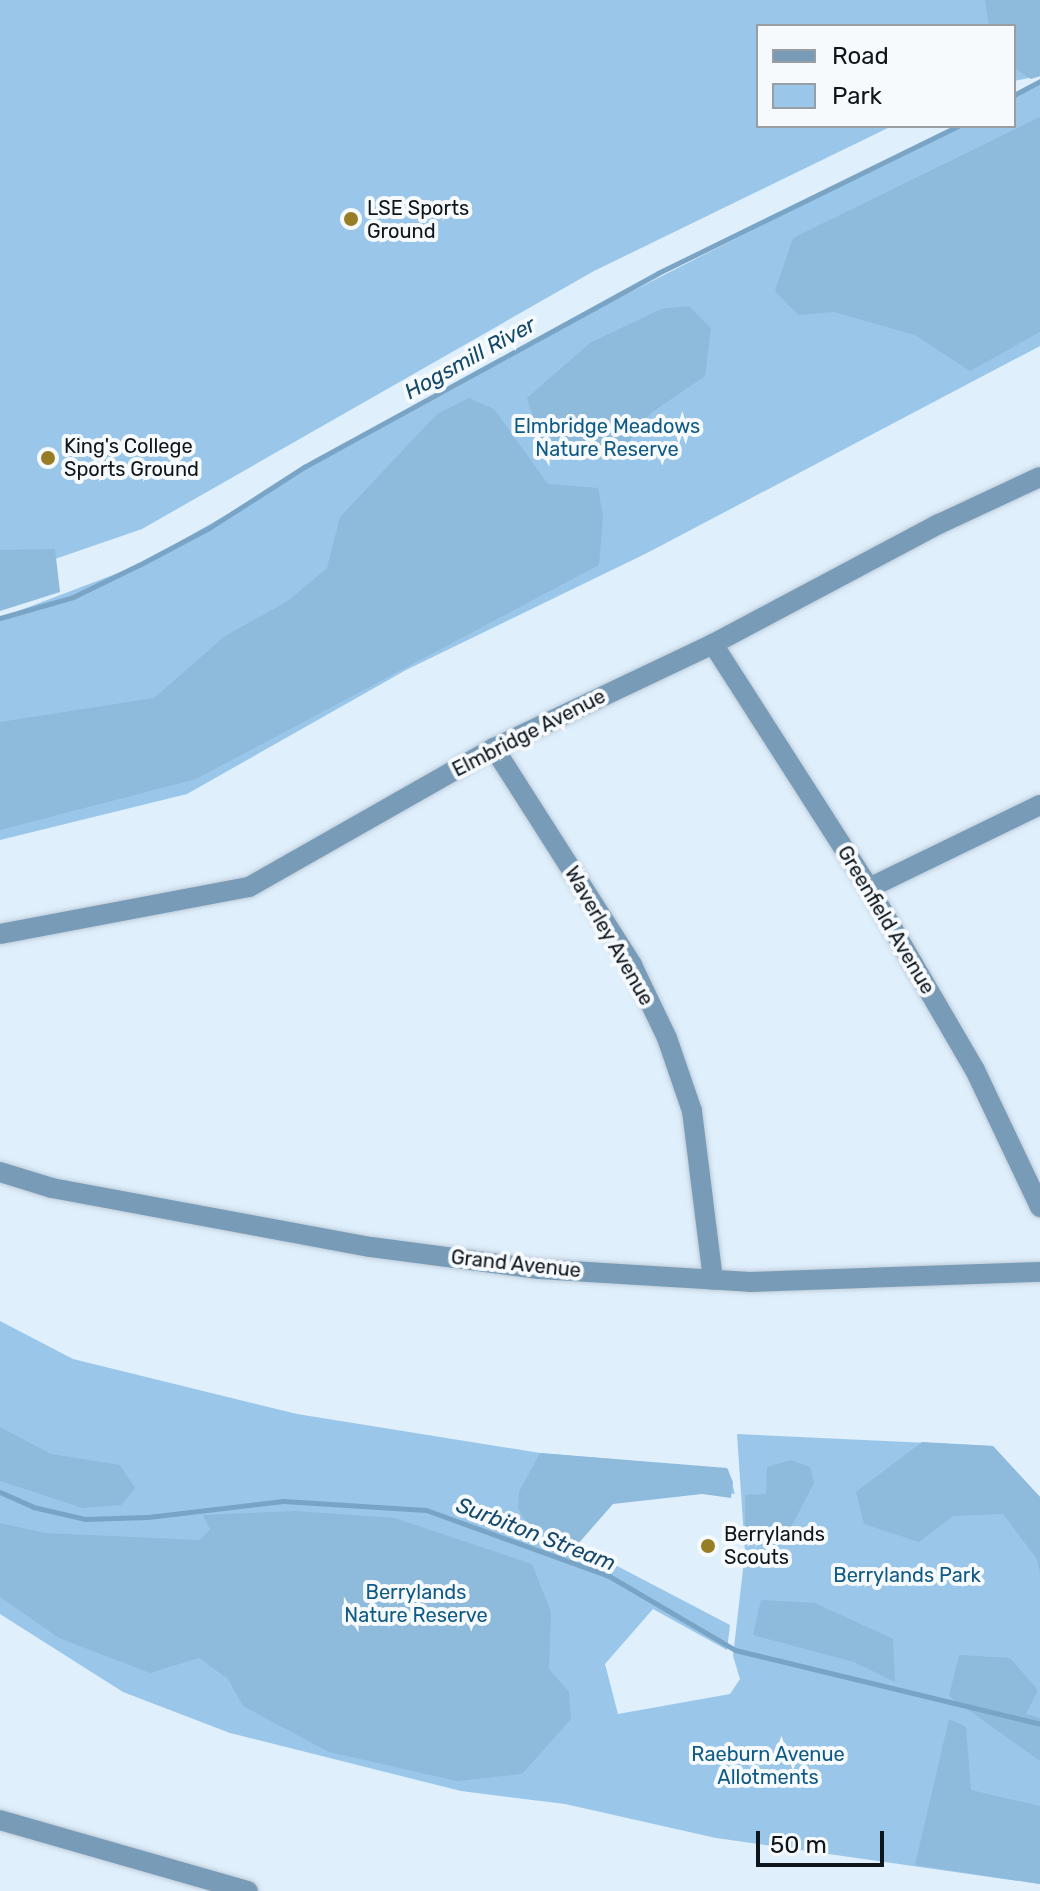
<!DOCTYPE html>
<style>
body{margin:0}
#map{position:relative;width:1040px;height:1891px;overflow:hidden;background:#dfeffc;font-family:Rubik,sans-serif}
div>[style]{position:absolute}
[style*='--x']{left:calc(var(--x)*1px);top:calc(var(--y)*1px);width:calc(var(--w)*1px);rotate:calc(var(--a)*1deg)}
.green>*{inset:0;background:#9ac7e9}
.forest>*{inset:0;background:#8ebadc}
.stream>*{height:5px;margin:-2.5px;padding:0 2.5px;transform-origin:2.5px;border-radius:2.5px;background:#79a4c5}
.roads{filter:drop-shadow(0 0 2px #beccd8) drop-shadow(0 0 2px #beccd8)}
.minor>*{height:20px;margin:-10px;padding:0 10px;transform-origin:10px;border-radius:10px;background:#789cb8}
.tertiary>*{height:20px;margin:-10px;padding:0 10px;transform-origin:10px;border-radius:10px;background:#789cb8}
.dots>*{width:22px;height:22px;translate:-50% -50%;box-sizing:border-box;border:4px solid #f6fafd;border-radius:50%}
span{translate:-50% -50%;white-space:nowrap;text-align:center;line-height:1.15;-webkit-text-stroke:8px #f6fafd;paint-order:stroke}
.poi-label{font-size:20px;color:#0e151b}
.left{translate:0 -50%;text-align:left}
.park-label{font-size:20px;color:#105a86}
.street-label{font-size:20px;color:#0e151b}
.water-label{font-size:22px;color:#15496b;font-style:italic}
.legend{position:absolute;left:756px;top:24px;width:260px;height:104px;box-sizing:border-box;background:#f6fafd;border:2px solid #999ea3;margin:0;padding:10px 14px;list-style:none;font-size:24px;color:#0e151b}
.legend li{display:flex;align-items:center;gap:16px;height:40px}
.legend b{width:40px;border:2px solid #999ea3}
.scale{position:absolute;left:756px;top:1831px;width:128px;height:36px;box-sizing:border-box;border:4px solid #0e151b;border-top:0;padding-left:10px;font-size:24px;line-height:28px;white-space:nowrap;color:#0e151b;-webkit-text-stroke:6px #f6fafd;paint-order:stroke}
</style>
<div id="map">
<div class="green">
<div style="clip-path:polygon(0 0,1040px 0,1040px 76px,1014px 81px,1014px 26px,758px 26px,758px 126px,892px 126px,594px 271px,142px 529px,0 578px)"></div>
<div style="clip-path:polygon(1040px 82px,1040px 346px,647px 553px,406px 670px,187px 794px,0 840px,0 618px,139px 565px,490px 363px,958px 126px,1014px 126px,1014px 95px)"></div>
<div style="clip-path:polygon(0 1321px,73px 1359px,297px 1414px,540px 1453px,728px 1469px,735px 1494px,606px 1482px,577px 1545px,730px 1625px,727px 1650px,653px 1609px,605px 1664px,618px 1714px,730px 1694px,740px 1679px,733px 1656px,745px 1552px,737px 1434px,993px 1446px,1040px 1497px,1040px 1884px,716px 1838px,565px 1804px,461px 1791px,230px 1733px,123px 1692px,0 1614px)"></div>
</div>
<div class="forest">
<div style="clip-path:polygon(985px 0,1040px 0,1040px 76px,1031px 79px,1014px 68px,1014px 26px,989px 26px)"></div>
<div style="clip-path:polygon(1040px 117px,1040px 332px,970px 371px,915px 335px,834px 312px,798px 315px,775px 291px,793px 238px)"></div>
<div style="clip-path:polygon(689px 306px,711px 328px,705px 376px,651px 413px,622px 451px,581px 457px,540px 438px,527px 398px,590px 343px,661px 309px)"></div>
<div style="clip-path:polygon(469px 398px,494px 409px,548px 484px,598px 488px,603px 516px,599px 565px,196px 779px,0 830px,0 722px,154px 698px,225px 636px,288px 601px,327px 568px,340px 517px,437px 414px)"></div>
<div style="clip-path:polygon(55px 549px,60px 592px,0 611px,0 550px)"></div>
<div style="clip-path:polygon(0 1427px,51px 1454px,120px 1465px,135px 1488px,121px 1505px,83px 1508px,0 1481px)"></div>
<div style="clip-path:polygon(922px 1442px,993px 1446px,1040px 1497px,1040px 1572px,1036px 1558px,1003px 1514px,953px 1516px,919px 1542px,864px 1524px,856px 1492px)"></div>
<div style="clip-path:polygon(540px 1453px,727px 1468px,733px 1482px,731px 1498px,702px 1494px,613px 1504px,577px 1545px,525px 1521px,518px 1508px,519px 1492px)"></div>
<div style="clip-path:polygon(791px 1460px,810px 1467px,814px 1483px,788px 1533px,774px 1547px,745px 1543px,745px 1495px,766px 1494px,767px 1467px)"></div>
<div style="clip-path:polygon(296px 1511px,395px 1518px,532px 1564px,551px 1612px,549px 1669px,569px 1692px,571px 1719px,522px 1774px,457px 1781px,329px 1752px,243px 1706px,228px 1679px,199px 1658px,150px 1673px,59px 1638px,0 1597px,0 1523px,45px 1533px,200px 1540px,210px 1529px,203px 1515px)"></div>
<div style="clip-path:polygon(761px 1600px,815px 1603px,893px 1639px,895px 1682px,854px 1662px,753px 1635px)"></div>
<div style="clip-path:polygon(959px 1655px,1010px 1658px,1038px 1690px,1026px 1714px,1040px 1718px,1040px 1761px,949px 1696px)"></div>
<div style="clip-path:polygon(949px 1719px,966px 1727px,971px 1790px,1040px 1806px,1040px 1884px,915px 1865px)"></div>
</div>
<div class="stream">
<div style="--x:1014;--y:95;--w:30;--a:-28"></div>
<div style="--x:0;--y:618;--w:76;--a:-16"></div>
<div style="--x:73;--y:597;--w:73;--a:-25.9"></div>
<div style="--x:139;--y:565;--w:79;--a:-27.9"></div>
<div style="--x:209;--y:528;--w:113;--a:-32.7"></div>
<div style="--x:304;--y:467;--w:404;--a:-28.7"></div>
<div style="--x:658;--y:273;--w:334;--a:-26.1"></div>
<div style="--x:0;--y:1492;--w:36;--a:24"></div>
<div style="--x:33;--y:1507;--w:53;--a:13"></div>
<div style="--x:85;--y:1519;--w:63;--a:-1.8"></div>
<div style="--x:148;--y:1517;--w:136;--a:-6.8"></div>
<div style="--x:283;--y:1501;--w:143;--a:3.6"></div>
<div style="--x:426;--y:1510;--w:195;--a:19.8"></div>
<div style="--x:609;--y:1576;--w:146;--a:30.4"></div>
<div style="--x:735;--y:1650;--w:314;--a:13.6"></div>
</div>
<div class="roads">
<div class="minor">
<div style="--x:713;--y:644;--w:290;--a:57.4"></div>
<div style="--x:869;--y:888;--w:211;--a:59.8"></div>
<div style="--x:975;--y:1070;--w:152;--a:64.6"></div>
<div style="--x:494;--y:748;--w:257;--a:57.5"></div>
<div style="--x:632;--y:965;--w:81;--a:64.4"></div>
<div style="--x:667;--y:1038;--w:77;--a:71.1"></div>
<div style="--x:692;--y:1111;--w:170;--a:82.9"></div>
<div style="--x:869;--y:888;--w:190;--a:-25.9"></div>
<div style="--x:0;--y:1172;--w:54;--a:17.1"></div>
<div style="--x:52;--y:1188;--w:324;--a:10.5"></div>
<div style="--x:371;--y:1247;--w:169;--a:7.5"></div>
<div style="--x:539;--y:1269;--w:211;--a:3.5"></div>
<div style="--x:750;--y:1282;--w:290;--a:-2"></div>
</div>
<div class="tertiary">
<div style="--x:0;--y:934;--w:253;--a:-10.7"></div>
<div style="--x:249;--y:887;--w:282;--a:-29.6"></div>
<div style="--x:494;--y:748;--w:242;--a:-25.4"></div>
<div style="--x:713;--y:644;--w:256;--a:-28"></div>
<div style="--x:939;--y:524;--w:111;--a:-25"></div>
<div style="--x:0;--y:1820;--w:258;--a:16"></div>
</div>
</div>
<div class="dots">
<div style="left:351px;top:219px;background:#977d25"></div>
<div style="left:48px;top:458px;background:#977d25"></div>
<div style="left:708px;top:1546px;background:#977d25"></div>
</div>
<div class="poi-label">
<span class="left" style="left:367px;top:220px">LSE Sports<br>Ground</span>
<span class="left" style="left:64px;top:458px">King's College<br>Sports Ground</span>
<span class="left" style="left:724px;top:1546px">Berrylands<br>Scouts</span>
</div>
<div class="park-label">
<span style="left:607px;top:438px">Elmbridge Meadows<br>Nature Reserve</span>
<span style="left:907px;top:1575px">Berrylands Park</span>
<span style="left:416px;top:1604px">Berrylands<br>Nature Reserve</span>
<span style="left:768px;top:1766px">Raeburn Avenue<br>Allotments</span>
</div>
<div class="street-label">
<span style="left:529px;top:733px;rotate:-27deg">Elmbridge Avenue</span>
<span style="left:886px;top:920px;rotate:59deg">Greenfield Avenue</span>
<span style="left:609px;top:936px;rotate:60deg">Waverley Avenue</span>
<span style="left:516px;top:1264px;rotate:6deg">Grand Avenue</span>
</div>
<div class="water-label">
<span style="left:470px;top:358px;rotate:-29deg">Hogsmill River</span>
<span style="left:536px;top:1534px;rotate:21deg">Surbiton Stream</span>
</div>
<ul class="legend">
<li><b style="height:10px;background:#789cb8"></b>Road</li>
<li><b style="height:22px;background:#9ac7e9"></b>Park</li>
</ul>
<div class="scale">50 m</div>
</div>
